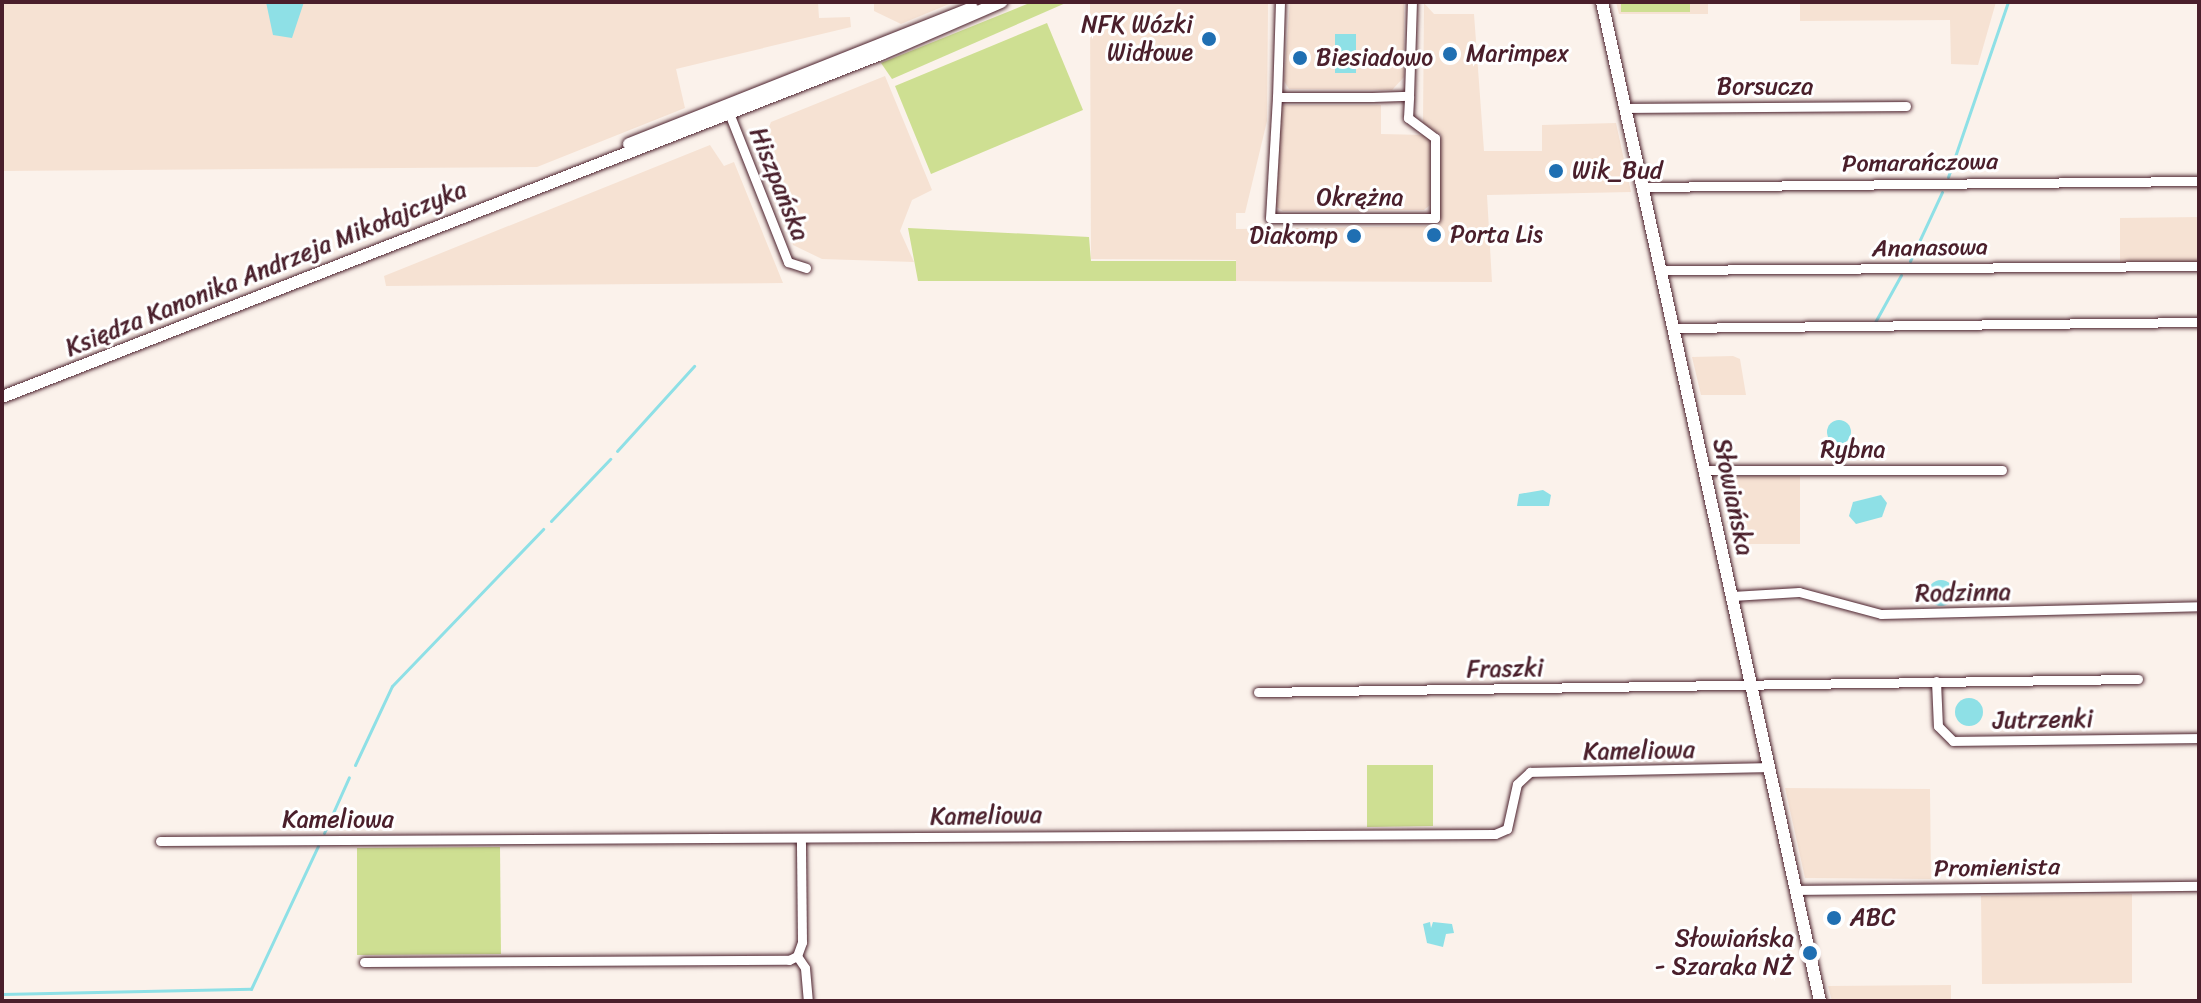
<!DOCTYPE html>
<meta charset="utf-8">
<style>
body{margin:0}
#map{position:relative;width:2201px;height:1003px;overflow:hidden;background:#fbf2eb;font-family:Sriracha,sans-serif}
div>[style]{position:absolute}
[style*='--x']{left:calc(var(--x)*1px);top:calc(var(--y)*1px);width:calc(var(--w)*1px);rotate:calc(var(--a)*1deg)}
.built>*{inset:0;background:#f6e2d3}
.green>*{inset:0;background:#cedf92}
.water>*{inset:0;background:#8ee0e6}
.round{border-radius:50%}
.stream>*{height:3px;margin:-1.5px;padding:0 1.5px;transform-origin:1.5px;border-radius:1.5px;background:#8ee0e6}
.roads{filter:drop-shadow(0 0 2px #4a1f2b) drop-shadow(0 0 2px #4a1f2b)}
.street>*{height:9px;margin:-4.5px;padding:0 4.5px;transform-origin:4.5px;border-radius:4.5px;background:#fff}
.secondary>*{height:12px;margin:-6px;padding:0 6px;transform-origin:6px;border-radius:6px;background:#fff}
.dots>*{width:22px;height:22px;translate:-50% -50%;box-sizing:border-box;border:4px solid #fff;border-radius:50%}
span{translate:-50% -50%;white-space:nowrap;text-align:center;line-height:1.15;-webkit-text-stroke:6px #fff;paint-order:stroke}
.poi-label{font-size:24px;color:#4a1f2b}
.right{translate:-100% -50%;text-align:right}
.left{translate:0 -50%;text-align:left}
.street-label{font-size:24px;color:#4a1f2b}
.frame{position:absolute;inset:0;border:4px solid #4a1f2b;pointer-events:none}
</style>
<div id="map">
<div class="built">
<div style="clip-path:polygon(2px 2px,818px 2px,819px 18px,850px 17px,851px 27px,676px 69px,685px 108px,537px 167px,2px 171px)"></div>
<div style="clip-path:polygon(874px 2px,954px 2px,901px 24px,874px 11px)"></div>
<div style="clip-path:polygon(1090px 2px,1268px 2px,1267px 121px,1245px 213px,1236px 213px,1236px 229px,1439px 226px,1441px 135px,1423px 123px,1424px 3px,1434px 14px,1474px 14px,1484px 151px,1542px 151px,1542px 125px,1616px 123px,1631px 192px,1487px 195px,1492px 282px,1236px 281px,1236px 260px,1091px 259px)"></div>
<div style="clip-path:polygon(1290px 2px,1404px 2px,1404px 77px,1392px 90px,1289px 89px,1284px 81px)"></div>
<div style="clip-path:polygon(1616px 2px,1708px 2px,1708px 14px,1619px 14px)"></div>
<div style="clip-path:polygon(1800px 2px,1996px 2px,1978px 65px,1951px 64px,1950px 20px,1800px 21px)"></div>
<div style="clip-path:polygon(885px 76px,932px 190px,912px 200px,900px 231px,914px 262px,822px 259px,793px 245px,758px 153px,771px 122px)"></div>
<div style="clip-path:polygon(1282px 105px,1381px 105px,1381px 134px,1425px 135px,1430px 141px,1430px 205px,1424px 210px,1283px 211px,1275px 206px)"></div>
<div style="clip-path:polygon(710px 145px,724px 166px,734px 162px,783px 283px,386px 286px,384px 276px)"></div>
<div style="clip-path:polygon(2199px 217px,2199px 263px,2120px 264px,2120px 218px)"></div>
<div style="clip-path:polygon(1733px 356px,1740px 359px,1746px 395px,1701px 395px,1692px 357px)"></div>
<div style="clip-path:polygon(1718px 476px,1800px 476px,1800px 544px,1732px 544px)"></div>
<div style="clip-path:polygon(1785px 788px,1930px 789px,1931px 879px,1805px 878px)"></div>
<div style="clip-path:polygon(2132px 894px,2132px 983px,1982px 984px,1981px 896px)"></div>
<div style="clip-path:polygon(1951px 985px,1951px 1001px,1832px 1001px,1828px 986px)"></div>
</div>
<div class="green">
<div style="clip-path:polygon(1032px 2px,1068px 2px,892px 79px,881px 63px)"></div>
<div style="clip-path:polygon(1621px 2px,1690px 2px,1690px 12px,1621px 12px)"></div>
<div style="clip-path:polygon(1047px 23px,1083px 110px,931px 174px,895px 86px)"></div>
<div style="clip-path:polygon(908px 228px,1089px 237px,1091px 261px,1236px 261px,1236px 281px,918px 281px)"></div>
<div style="clip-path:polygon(1367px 765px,1433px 765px,1433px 826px,1367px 827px)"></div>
<div style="clip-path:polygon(500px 847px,501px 954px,357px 955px,357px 848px)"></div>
</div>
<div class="water">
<div style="clip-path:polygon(266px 2px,304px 2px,292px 38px,273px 35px)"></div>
<div style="clip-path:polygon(1335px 34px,1356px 34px,1356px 73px,1335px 73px)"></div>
<div class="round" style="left:1827px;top:420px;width:24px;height:24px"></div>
<div style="clip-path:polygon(1543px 490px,1551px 495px,1549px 506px,1517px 506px,1519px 494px)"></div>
<div style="clip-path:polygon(1881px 495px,1887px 503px,1882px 517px,1856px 524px,1849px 516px,1853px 502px)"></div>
<div class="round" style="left:1928px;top:580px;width:26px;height:26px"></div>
<div class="round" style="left:1955px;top:698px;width:28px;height:28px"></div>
<div style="clip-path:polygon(1430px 922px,1431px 928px,1433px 922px,1452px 924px,1454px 933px,1446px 934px,1443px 947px,1427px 943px,1423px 924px)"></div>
</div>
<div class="stream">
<div style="--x:1948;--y:177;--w:185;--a:-71.1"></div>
<div style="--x:1910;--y:261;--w:76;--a:-65.1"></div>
<div style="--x:1874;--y:324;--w:56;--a:-61.1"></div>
<div style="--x:617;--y:451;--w:115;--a:-47.8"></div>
<div style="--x:551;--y:521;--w:86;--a:-46.4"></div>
<div style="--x:355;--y:765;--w:87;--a:-64.9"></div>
<div style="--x:392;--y:686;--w:218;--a:-46.1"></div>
<div style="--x:324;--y:833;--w:61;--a:-65.9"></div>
<div style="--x:2;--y:994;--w:249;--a:-1.2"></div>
<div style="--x:251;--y:989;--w:158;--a:-64.9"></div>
</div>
<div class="roads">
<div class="street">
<div style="--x:1280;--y:2;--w:95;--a:91.8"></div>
<div style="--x:1277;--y:97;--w:95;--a:0"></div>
<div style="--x:1372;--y:97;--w:37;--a:-2"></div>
<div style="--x:1409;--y:96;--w:94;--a:-88.2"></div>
<div style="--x:1277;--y:97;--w:121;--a:93.3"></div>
<div style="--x:1270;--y:218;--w:165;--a:0"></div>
<div style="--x:1435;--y:218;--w:80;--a:-90"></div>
<div style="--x:1435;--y:138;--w:34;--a:-143"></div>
<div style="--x:1408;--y:118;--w:22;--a:-87"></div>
<div style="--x:727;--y:108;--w:166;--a:68.4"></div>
<div style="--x:788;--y:262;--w:19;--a:18"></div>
<div style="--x:1625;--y:108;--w:281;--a:-0.4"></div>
<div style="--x:1643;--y:187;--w:556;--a:-0.62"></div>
<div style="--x:1661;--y:270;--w:538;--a:-0.43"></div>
<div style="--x:1673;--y:328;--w:526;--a:-0.65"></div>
<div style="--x:1705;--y:470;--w:297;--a:0"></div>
<div style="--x:1732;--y:596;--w:67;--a:-3.4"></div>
<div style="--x:1799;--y:592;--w:85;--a:15"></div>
<div style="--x:1881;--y:614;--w:318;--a:-1.4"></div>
<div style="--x:1936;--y:681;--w:45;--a:87.5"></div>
<div style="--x:1938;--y:726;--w:21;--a:45"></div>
<div style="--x:1953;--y:741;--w:246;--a:-0.7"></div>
<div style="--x:1258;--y:692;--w:880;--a:-0.85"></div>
<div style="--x:160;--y:841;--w:1335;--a:-0.3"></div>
<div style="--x:1495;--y:834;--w:13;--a:-23"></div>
<div style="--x:1507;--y:829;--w:46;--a:-77.5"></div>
<div style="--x:1517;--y:784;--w:18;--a:-43"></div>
<div style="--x:1530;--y:772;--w:239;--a:-1.2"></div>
<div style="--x:1796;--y:890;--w:403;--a:-0.6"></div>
<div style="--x:797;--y:956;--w:14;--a:56"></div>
<div style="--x:805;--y:968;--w:33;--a:85"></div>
<div style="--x:364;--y:962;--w:425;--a:-0.3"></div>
<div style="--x:789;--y:960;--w:9;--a:-27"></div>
<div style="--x:797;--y:956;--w:15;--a:-70"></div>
<div style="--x:802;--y:942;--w:104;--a:-90.6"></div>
</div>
<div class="secondary">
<div style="--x:1602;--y:2;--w:1023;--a:77.69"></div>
<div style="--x:629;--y:144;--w:369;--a:-21.6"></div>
<div style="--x:2;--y:397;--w:944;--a:-21.32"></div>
<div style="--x:881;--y:54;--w:131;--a:-23.4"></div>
</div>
</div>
<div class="dots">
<div style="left:1209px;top:39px;background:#1f6fb2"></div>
<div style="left:1450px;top:54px;background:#1f6fb2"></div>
<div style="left:1300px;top:58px;background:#1f6fb2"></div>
<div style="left:1556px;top:171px;background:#1f6fb2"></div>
<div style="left:1434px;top:235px;background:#1f6fb2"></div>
<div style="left:1354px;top:236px;background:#1f6fb2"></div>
<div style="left:1834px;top:918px;background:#1f6fb2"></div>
<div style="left:1810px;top:953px;background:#1f6fb2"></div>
</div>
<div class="poi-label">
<span class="right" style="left:1193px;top:39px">NFK Wózki<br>Widłowe</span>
<span class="left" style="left:1466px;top:54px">Marimpex</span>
<span class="left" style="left:1316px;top:58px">Biesiadowo</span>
<span class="left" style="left:1572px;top:171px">Wik_Bud</span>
<span class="left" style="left:1450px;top:235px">Porta Lis</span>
<span class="right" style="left:1338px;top:236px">Diakomp</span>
<span class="left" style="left:1850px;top:918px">ABC</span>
<span class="right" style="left:1794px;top:953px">Słowiańska<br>- Szaraka NŻ</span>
</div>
<div class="street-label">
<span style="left:1765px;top:87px">Borsucza</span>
<span style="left:1920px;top:163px;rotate:-1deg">Pomarańczowa</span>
<span style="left:779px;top:184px;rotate:68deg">Hiszpańska</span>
<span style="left:1360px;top:198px">Okrężna</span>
<span style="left:1930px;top:248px;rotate:-1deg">Ananasowa</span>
<span style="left:266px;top:269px;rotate:-22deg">Księdza Kanonika Andrzeja Mikołajczyka</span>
<span style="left:1853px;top:450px">Rybna</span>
<span style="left:1733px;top:497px;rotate:78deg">Słowiańska</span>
<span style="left:1963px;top:593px;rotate:-1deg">Rodzinna</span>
<span style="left:1505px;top:669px;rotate:-1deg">Fraszki</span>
<span style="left:2043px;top:720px;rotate:-1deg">Jutrzenki</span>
<span style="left:1639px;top:751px;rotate:-1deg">Kameliowa</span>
<span style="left:986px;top:816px;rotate:-1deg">Kameliowa</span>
<span style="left:338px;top:820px">Kameliowa</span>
<span style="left:1997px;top:868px;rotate:-1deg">Promienista</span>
</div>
<div class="frame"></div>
</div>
